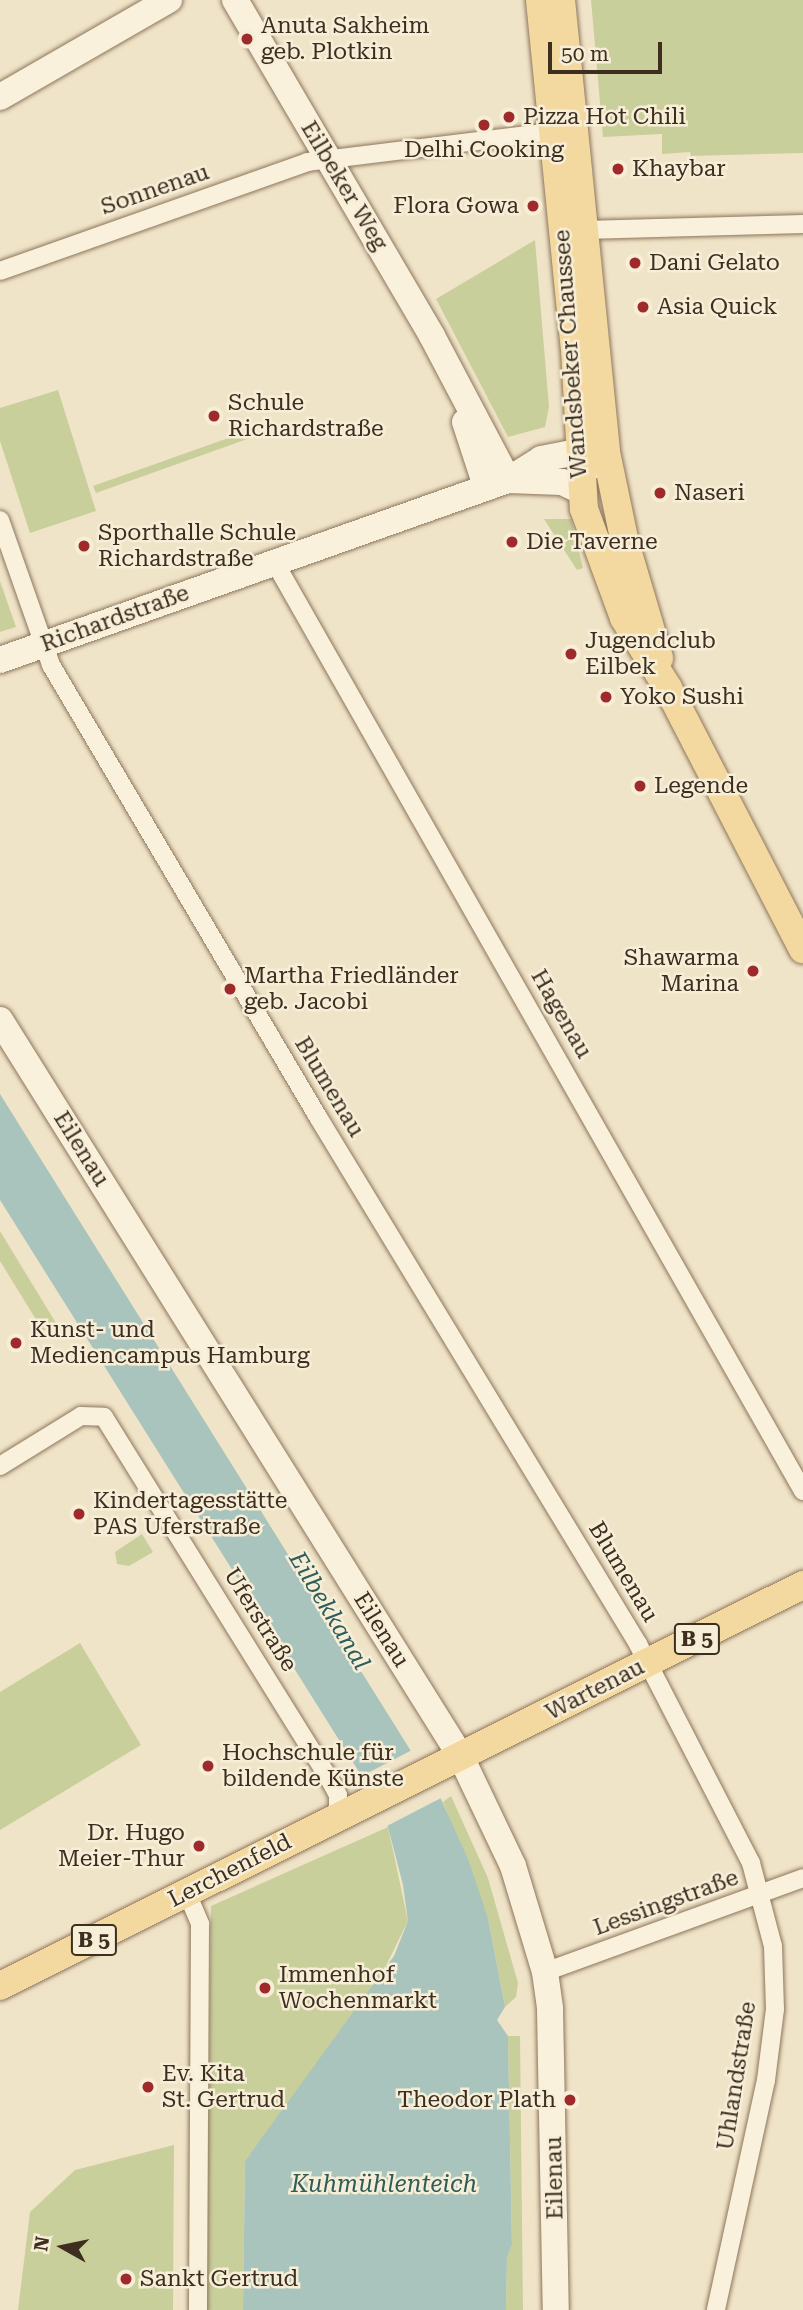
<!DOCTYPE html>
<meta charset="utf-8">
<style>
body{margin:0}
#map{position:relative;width:803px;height:2310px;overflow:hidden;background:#f0e4c8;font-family:"Roboto Serif",serif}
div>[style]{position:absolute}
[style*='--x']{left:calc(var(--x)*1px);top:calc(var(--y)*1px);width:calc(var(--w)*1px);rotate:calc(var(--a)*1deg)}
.green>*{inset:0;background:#c9cf9b}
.water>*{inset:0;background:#a9c4bc}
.pier>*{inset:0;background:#f0e4c8}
.roads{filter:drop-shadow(0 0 2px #8d765c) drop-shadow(0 0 2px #8d765c)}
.street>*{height:18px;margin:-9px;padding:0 9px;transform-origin:9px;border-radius:9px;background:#faf1dc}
.secondary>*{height:26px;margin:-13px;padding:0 13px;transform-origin:13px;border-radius:13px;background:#faf1dc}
.primary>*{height:28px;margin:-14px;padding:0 14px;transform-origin:14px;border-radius:14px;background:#f3d9a0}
.dots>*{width:19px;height:19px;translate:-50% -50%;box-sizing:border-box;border:4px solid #f7eed8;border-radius:50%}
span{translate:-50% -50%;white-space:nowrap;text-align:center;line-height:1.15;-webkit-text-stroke:5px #f7eed8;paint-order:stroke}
.shield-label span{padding:2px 5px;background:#f7eed8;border:2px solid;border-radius:5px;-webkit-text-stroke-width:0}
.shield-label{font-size:21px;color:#3d2e20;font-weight:700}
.poi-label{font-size:23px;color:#3d2e20}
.left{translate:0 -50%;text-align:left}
.right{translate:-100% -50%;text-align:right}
.street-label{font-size:23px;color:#3d2e20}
.water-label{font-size:24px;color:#2f5d5a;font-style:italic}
.north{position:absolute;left:28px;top:2212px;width:70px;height:70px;-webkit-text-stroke:5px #f7eed8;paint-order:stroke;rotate:279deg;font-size:19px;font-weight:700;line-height:28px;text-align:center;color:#3d2e20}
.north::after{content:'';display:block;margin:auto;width:24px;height:32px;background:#3d2e20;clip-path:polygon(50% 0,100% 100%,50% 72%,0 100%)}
.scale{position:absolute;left:548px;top:42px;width:114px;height:32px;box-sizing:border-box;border:4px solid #3d2e20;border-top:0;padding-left:9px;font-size:21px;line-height:24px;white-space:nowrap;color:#3d2e20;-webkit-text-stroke:5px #f7eed8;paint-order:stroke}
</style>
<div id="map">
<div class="green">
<div style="clip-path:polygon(591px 0,803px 0,803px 153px,691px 156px,690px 152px,662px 154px,662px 134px,603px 137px)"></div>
<div style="clip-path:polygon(535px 240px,549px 407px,545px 427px,508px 437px,436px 299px)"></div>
<div style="clip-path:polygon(58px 390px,96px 511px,30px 533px,0 441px,0 408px)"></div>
<div style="clip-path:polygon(251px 430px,253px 437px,96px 493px,93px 486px)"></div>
<div style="clip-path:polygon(544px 519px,571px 519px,583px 568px,577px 570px)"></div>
<div style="clip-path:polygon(0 581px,16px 627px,0 632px)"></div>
<div style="clip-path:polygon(0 1231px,56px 1323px,43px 1331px,0 1261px)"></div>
<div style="clip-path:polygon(142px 1534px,153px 1552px,129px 1566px,117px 1564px,115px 1552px)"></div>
<div style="clip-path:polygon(80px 1643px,141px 1745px,0 1830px,0 1692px)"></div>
<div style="clip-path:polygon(451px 1796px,488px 1878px,518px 1983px,516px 1997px,505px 2007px,488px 1918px,443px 1802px)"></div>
<div style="clip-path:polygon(388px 1827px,408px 1921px,375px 1988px,245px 2161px,243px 2310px,206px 2310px,211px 1906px)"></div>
<div style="clip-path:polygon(508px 2036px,520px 2036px,523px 2310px,506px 2310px,507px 2258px,512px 2245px)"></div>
<div style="clip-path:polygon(174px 2145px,173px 2310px,18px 2310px,30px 2212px,75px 2170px)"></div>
</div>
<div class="water">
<div style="clip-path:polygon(0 1094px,441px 1799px,468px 1859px,488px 1918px,505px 2007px,497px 2020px,508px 2036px,512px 2245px,507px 2258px,506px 2310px,243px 2310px,245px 2161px,394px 1956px,408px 1921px,403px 1885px,388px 1827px,361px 1775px,0 1200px)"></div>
</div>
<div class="pier">
<div style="clip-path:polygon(414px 1749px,443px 1797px,385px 1827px,360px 1777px)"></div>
</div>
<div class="roads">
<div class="street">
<div style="--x:584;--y:230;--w:219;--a:-1.6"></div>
<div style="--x:0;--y:271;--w:326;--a:-19.5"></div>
<div style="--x:307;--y:162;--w:248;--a:-7"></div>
<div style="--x:0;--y:520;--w:154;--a:70.6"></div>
<div style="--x:51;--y:665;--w:525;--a:59.43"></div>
<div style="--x:318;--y:1117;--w:617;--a:58.73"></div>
<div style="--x:638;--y:1644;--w:246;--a:62.7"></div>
<div style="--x:751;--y:1863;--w:86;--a:75.2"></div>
<div style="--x:773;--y:1946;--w:63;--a:88.2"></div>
<div style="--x:775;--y:2009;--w:72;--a:97.2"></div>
<div style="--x:766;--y:2080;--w:235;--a:102.3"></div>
<div style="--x:274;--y:561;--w:1070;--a:60.37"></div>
<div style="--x:0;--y:1466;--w:95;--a:-31.7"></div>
<div style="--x:81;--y:1416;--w:23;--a:2"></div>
<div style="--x:104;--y:1417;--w:430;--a:58.1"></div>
<div style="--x:331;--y:1782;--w:15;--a:62"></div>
<div style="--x:338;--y:1795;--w:22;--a:90"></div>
<div style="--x:187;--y:1893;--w:34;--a:67"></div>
<div style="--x:200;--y:1924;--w:386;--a:90.3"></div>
<div style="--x:545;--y:1972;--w:275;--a:-20"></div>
</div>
<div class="secondary">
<div style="--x:235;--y:0;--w:389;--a:59.6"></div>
<div style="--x:432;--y:336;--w:163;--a:62.2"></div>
<div style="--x:0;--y:97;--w:195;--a:-29.9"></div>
<div style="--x:465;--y:422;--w:67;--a:71.8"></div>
<div style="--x:508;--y:480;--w:54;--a:2.1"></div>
<div style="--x:562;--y:482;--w:21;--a:25"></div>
<div style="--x:0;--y:660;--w:539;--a:-19.51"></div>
<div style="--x:508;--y:480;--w:39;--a:-32"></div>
<div style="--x:541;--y:459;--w:38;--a:-11"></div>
<div style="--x:578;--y:452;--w:22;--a:36"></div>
<div style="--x:0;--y:1020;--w:869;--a:57.97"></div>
<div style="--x:461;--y:1757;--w:121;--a:64.5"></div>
<div style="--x:513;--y:1866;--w:111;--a:73.2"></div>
<div style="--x:545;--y:1972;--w:37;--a:82"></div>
<div style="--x:550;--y:2009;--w:301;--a:88.9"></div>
</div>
<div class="primary">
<div style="--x:540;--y:0;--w:352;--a:84.3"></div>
<div style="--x:575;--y:350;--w:159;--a:86.8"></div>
<div style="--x:584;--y:509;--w:116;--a:69.8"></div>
<div style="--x:624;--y:618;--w:83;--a:57.8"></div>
<div style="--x:668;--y:688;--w:294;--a:62.7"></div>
<div style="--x:561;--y:0;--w:454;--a:84.3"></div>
<div style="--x:606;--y:452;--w:93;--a:78.2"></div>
<div style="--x:625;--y:543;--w:120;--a:73.5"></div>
<div style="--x:0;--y:1986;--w:898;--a:-26.54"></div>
</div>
</div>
<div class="dots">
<div style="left:247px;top:39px;background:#9e2a2b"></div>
<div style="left:509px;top:117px;background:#9e2a2b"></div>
<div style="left:484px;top:125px;background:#9e2a2b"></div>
<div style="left:618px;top:169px;background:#9e2a2b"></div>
<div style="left:533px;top:206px;background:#9e2a2b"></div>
<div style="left:635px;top:263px;background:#9e2a2b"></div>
<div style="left:643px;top:307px;background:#9e2a2b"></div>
<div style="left:214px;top:416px;background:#9e2a2b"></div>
<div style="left:660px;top:493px;background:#9e2a2b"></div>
<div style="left:512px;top:542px;background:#9e2a2b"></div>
<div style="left:84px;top:546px;background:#9e2a2b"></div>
<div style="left:571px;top:654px;background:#9e2a2b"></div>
<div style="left:606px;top:697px;background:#9e2a2b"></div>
<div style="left:640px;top:786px;background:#9e2a2b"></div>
<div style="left:753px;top:971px;background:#9e2a2b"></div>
<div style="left:230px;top:989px;background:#9e2a2b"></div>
<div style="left:16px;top:1343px;background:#9e2a2b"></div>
<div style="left:79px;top:1514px;background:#9e2a2b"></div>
<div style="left:208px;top:1766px;background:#9e2a2b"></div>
<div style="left:199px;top:1846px;background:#9e2a2b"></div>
<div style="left:265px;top:1988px;background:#9e2a2b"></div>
<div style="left:148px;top:2087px;background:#9e2a2b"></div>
<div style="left:570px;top:2100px;background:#9e2a2b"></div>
<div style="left:126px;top:2279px;background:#9e2a2b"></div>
</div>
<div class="shield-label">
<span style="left:697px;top:1639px">B 5</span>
<span style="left:94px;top:1940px">B 5</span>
</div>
<div class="poi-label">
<span class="left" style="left:261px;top:39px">Anuta Sakheim<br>geb. Plotkin</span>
<span class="left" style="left:523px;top:117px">Pizza Hot Chili</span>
<span style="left:484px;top:150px">Delhi Cooking</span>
<span class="left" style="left:632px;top:169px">Khaybar</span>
<span class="right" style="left:519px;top:206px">Flora Gowa</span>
<span class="left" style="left:649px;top:263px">Dani Gelato</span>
<span class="left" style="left:657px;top:307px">Asia Quick</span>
<span class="left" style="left:228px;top:416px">Schule<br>Richardstraße</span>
<span class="left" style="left:674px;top:493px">Naseri</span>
<span class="left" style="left:98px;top:546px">Sporthalle Schule<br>Richardstraße</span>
<span class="left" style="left:526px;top:542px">Die Taverne</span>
<span class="left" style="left:585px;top:654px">Jugendclub<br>Eilbek</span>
<span class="left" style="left:620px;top:697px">Yoko Sushi</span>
<span class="left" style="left:654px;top:786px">Legende</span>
<span class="right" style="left:739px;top:971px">Shawarma<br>Marina</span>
<span class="left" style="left:244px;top:989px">Martha Friedländer<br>geb. Jacobi</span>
<span class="left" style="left:30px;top:1343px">Kunst- und<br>Mediencampus Hamburg</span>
<span class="left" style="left:93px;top:1514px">Kindertagesstätte<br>PAS Uferstraße</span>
<span class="left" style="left:222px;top:1766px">Hochschule für<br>bildende Künste</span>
<span class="right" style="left:185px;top:1846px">Dr. Hugo<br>Meier-Thur</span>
<span class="left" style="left:279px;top:1988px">Immenhof<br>Wochenmarkt</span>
<span class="left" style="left:162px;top:2087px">Ev. Kita<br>St. Gertrud</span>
<span class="right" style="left:556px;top:2100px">Theodor Plath</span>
<span class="left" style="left:140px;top:2279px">Sankt Gertrud</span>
</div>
<div class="street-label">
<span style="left:344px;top:186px;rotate:59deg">Eilbeker Weg</span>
<span style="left:155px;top:190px;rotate:-19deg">Sonnenau</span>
<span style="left:571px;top:354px;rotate:-94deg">Wandsbeker Chaussee</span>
<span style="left:115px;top:619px;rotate:-20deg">Richardstraße</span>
<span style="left:561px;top:1014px;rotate:60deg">Hagenau</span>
<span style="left:329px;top:1087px;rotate:59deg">Blumenau</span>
<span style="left:81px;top:1149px;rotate:58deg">Eilenau</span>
<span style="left:623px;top:1572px;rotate:59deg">Blumenau</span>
<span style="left:260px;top:1620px;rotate:58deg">Uferstraße</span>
<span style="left:381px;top:1630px;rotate:58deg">Eilenau</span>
<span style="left:595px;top:1690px;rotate:-27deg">Wartenau</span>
<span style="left:230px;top:1871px;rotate:-27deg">Lerchenfeld</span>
<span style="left:666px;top:1903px;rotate:-20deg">Lessingstraße</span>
<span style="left:737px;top:2076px;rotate:-81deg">Uhlandstraße</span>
<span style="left:555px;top:2178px;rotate:-91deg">Eilenau</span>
</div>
<div class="water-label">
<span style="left:329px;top:1611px;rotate:59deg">Eilbekkanal</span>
<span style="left:384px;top:2185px">Kuhmühlenteich</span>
</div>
<div class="north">N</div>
<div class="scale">50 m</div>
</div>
